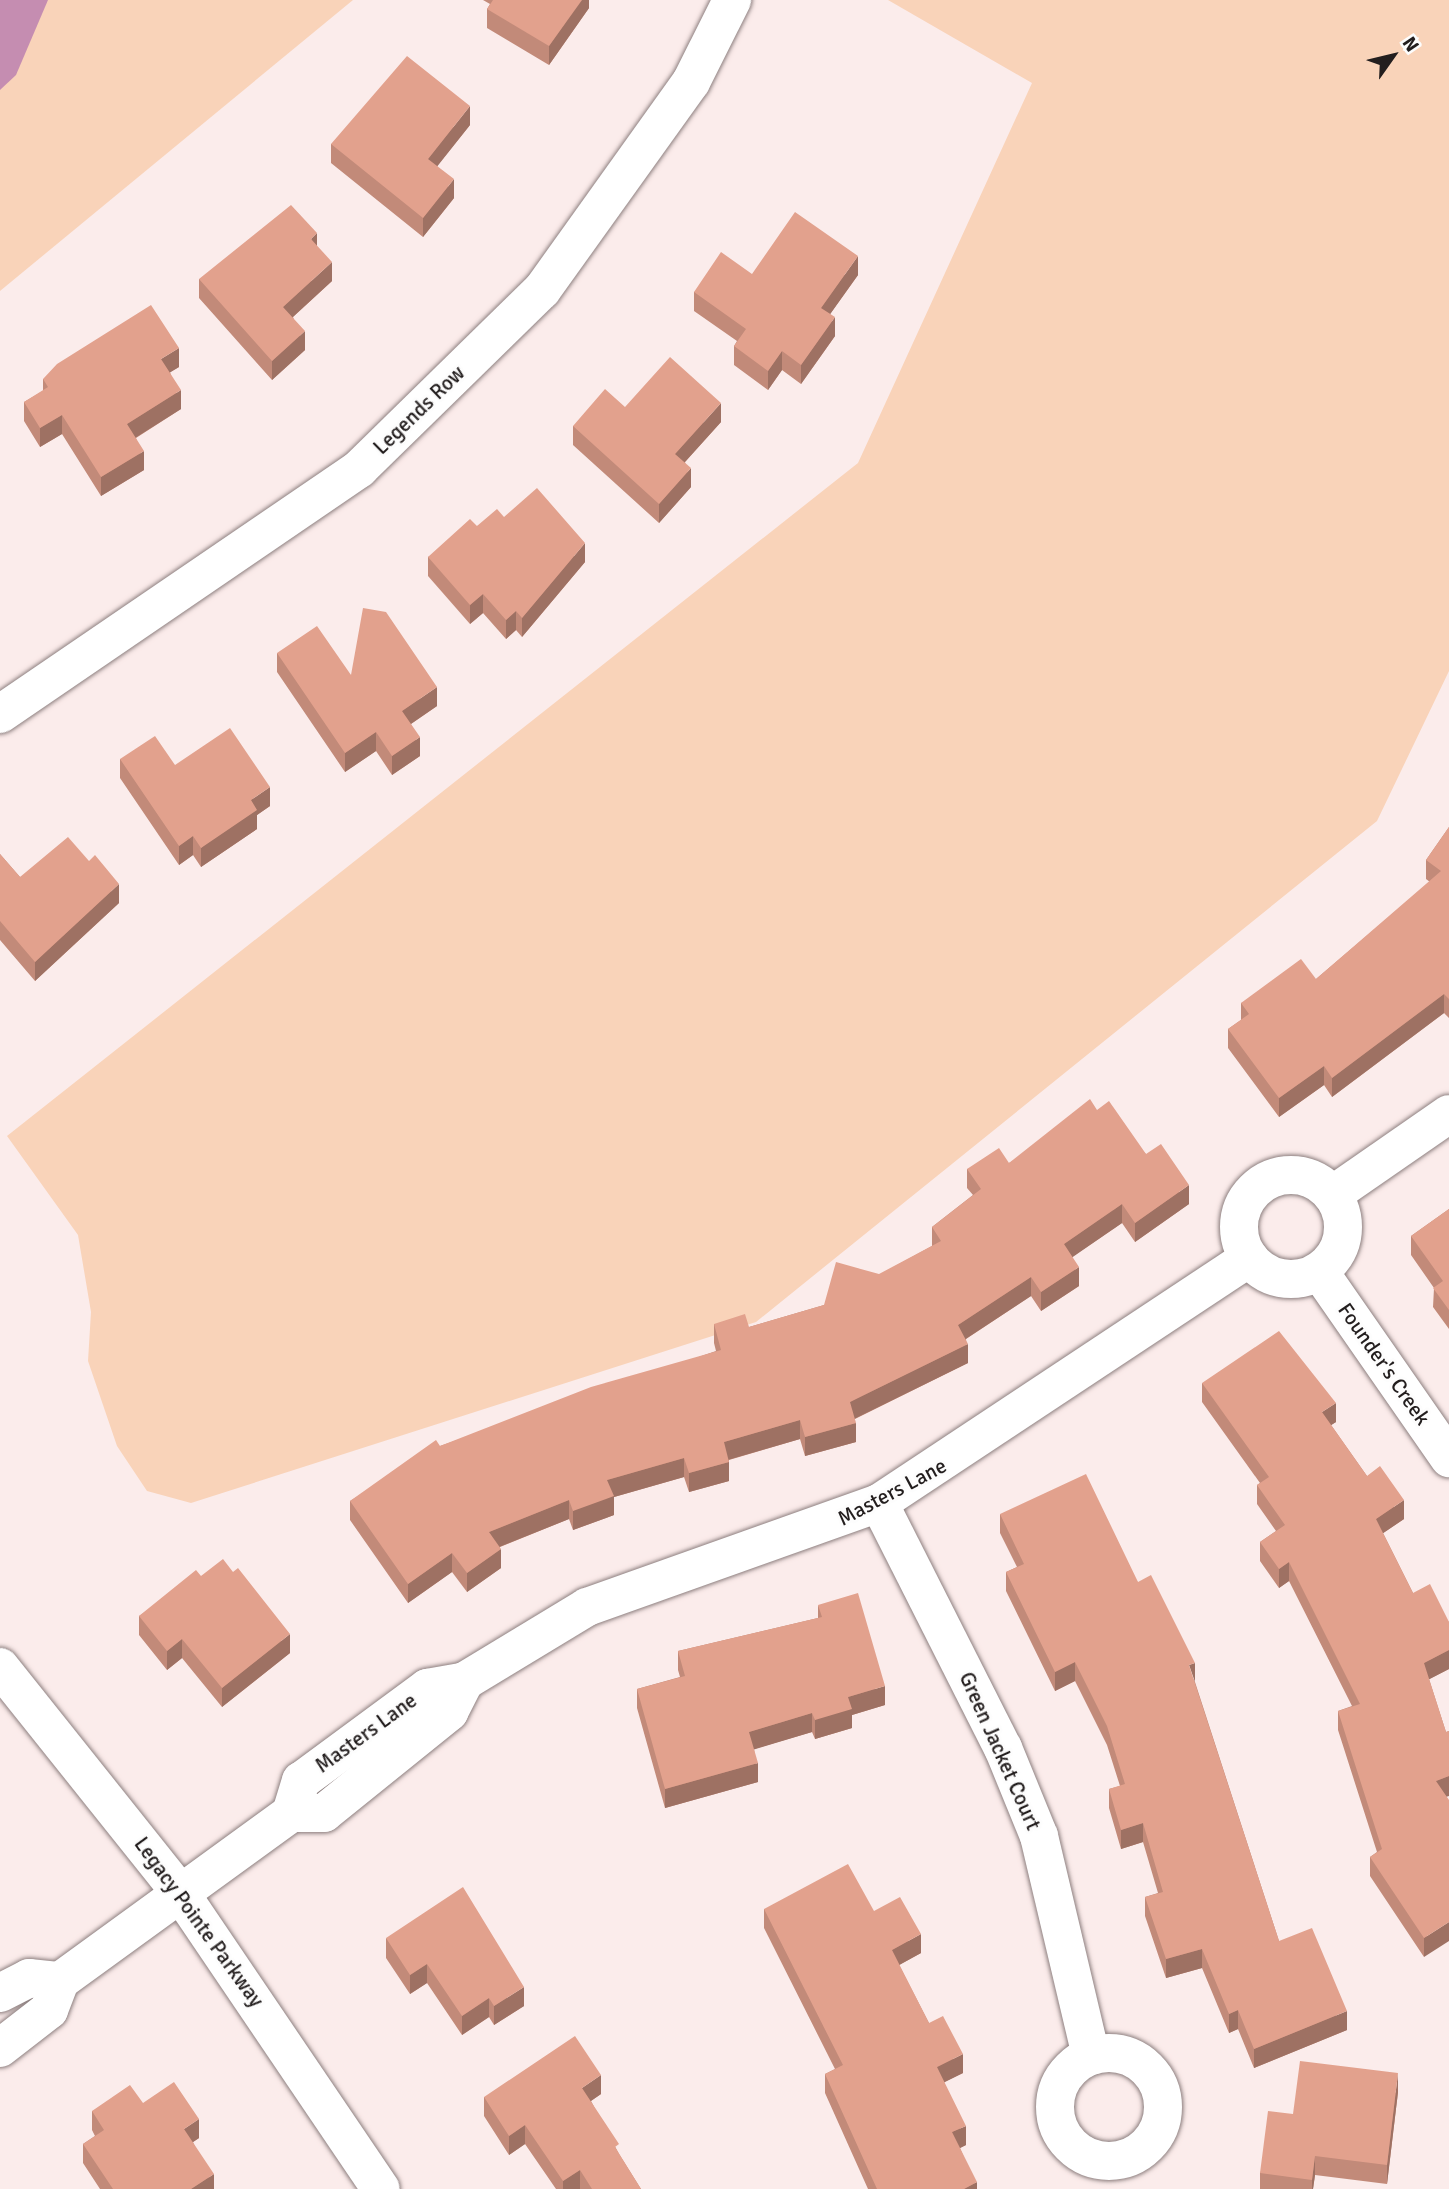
<!DOCTYPE html>
<style>
body{margin:0}
#map{position:relative;width:1449px;height:2189px;overflow:hidden;background:#fbeceb;font-family:Signika,sans-serif}
div>[style]{position:absolute}
[style*='--x']{left:calc(var(--x)*1px);top:calc(var(--y)*1px);width:calc(var(--w)*1px);rotate:calc(var(--a)*1deg)}
.green>*{inset:0;background:#f9d3b9}
.water>*{inset:0;background:#c58db1}
.roads{filter:drop-shadow(0 0 2px #8d7f7f) drop-shadow(0 0 2px #8d7f7f)}
.minor>*{height:38px;margin:-19px;padding:0 19px;transform-origin:19px;border-radius:19px;background:#fff}
.minor>.ring{margin:-19px;padding:0;box-sizing:content-box;background:none;border:38px solid #fff;border-radius:50%}
.wall>*{inset:0;background:#c28a79}
.shaded-wall>*{inset:0;background:#9e7163}
.building>*{inset:0;background:#e2a18d}
span{translate:-50% -50%;white-space:nowrap;text-align:center;line-height:1.15;-webkit-text-stroke:6px #fdfdfd;paint-order:stroke}
.street-label{font-size:21px;color:#231e1e}
.north{position:absolute;left:1358px;top:21px;width:70px;height:70px;-webkit-text-stroke:5px #fdfdfd;paint-order:stroke;rotate:56deg;font-size:19px;font-weight:700;line-height:28px;text-align:center;color:#231e1e}
.north::after{content:'';display:block;margin:auto;width:24px;height:32px;background:#231e1e;clip-path:polygon(50% 0,100% 100%,50% 72%,0 100%)}
</style>
<div id="map">
<div class="green">
<div style="clip-path:polygon(0 0,353px 0,0 291px)"></div>
<div style="clip-path:polygon(888px 0,1449px 0,1449px 671px,1377px 821px,756px 1322px,191px 1503px,147px 1491px,117px 1446px,88px 1361px,91px 1312px,78px 1235px,7px 1136px,858px 463px,1032px 83px)"></div>
</div>
<div class="water">
<div style="clip-path:polygon(0 0,48px 0,16px 75px,0 90px)"></div>
</div>
<div class="roads">
<div class="minor">
<div style="--x:0;--y:714;--w:435;--a:-34.3"></div>
<div style="--x:359;--y:469;--w:256;--a:-44.4"></div>
<div style="--x:542;--y:290;--w:256;--a:-54.4"></div>
<div style="--x:691;--y:82;--w:92;--a:-63.4"></div>
<div class="ring" style="left:1239px;top:1175px;width:66px;height:66px"></div>
<div style="--x:1332;--y:1195;--w:142;--a:-34.7"></div>
<div style="--x:1319;--y:1271;--w:228;--a:55.2"></div>
<div style="--x:879;--y:1503;--w:275;--a:63.2"></div>
<div style="--x:1003;--y:1748;--w:95;--a:67.8"></div>
<div style="--x:1039;--y:1836;--w:226;--a:76.7"></div>
<div style="--x:0;--y:1667;--w:290;--a:51.4"></div>
<div style="--x:181;--y:1894;--w:356;--a:55.9"></div>
<div style="--x:291;--y:1813;--w:34;--a:-73"></div>
<div style="--x:301;--y:1781;--w:157;--a:-36.4"></div>
<div style="--x:427;--y:1688;--w:39;--a:-10"></div>
<div style="--x:465;--y:1681;--w:143;--a:-31.2"></div>
<div style="--x:587;--y:1607;--w:310;--a:-19.6"></div>
<div style="--x:879;--y:1503;--w:444;--a:-33.5"></div>
<div style="--x:0;--y:1993;--w:33;--a:-27"></div>
<div style="--x:29;--y:1978;--w:31;--a:6"></div>
<div style="--x:0;--y:2048;--w:62;--a:-37.8"></div>
<div style="--x:49;--y:2010;--w:31;--a:-69"></div>
<div style="--x:60;--y:1981;--w:286;--a:-36"></div>
<div style="--x:291;--y:1813;--w:33;--a:0"></div>
<div style="--x:324;--y:1813;--w:161;--a:-38.9"></div>
<div style="--x:449;--y:1712;--w:35;--a:-63"></div>
<div class="ring" style="left:1055px;top:2053px;width:70px;height:70px"></div>
</div>
</div>
<div class="wall">
<div style="clip-path:polygon(483px 0,589px 0,589px 8px,549px 65px,487px 28px,487px 9px,490px 4px)"></div>
<div style="clip-path:polygon(470px 125px,437px 166px,454px 198px,423px 237px,331px 163px,331px 144px)"></div>
<div style="clip-path:polygon(752px 274px,858px 275px,830px 314px,835px 336px,801px 384px,782px 370px,768px 390px,734px 365px,734px 346px,737px 341px,694px 311px,694px 292px)"></div>
<div style="clip-path:polygon(199px 279px,332px 281px,293px 317px,305px 350px,272px 380px,199px 298px)"></div>
<div style="clip-path:polygon(179px 367px,170px 372px,181px 409px,136px 438px,144px 470px,101px 496px,62px 434px,40px 447px,24px 421px,24px 402px,43px 391px,43px 379px)"></div>
<div style="clip-path:polygon(721px 422px,685px 462px,691px 487px,659px 523px,573px 445px,573px 426px)"></div>
<div style="clip-path:polygon(504px 517px,585px 562px,522px 637px,516px 630px,506px 639px,483px 613px,470px 624px,428px 576px,428px 557px,477px 526px)"></div>
<div style="clip-path:polygon(277px 653px,351px 675px,437px 706px,411px 724px,420px 756px,392px 775px,376px 751px,345px 772px,277px 672px)"></div>
<div style="clip-path:polygon(120px 759px,175px 765px,270px 806px,257px 815px,257px 829px,201px 867px,193px 855px,179px 865px,120px 778px)"></div>
<div style="clip-path:polygon(1449px 827px,1449px 1018px,1444px 1013px,1332px 1097px,1324px 1085px,1279px 1117px,1228px 1048px,1228px 1029px,1241px 1020px,1241px 1003px,1316px 979px,1430px 882px,1426px 879px,1426px 860px)"></div>
<div style="clip-path:polygon(0 854px,20px 877px,89px 861px,119px 903px,35px 981px,0 940px)"></div>
<div style="clip-path:polygon(1097px 1110px,1146px 1154px,1189px 1204px,1135px 1242px,1122px 1223px,1072px 1257px,1079px 1286px,1041px 1311px,1031px 1296px,966px 1339px,968px 1363px,855px 1419px,856px 1442px,805px 1456px,800px 1439px,729px 1460px,729px 1481px,689px 1492px,684px 1477px,614px 1497px,614px 1515px,573px 1530px,569px 1519px,500px 1547px,501px 1568px,467px 1592px,452px 1572px,408px 1603px,350px 1520px,350px 1501px,440px 1446px,716px 1351px,714px 1343px,714px 1324px,749px 1327px,824px 1305px,932px 1246px,932px 1227px,973px 1195px,967px 1188px,967px 1169px,1009px 1163px)"></div>
<div style="clip-path:polygon(1449px 1209px,1449px 1329px,1433px 1307px,1434px 1288px,1411px 1255px,1411px 1236px)"></div>
<div style="clip-path:polygon(1202px 1383px,1336px 1422px,1331px 1425px,1367px 1476px,1404px 1519px,1383px 1533px,1413px 1593px,1449px 1622px,1449px 1669px,1429px 1679px,1446px 1732px,1449px 1731px,1449px 1796px,1446px 1796px,1424px 1957px,1370px 1876px,1370px 1857px,1377px 1852px,1338px 1730px,1338px 1711px,1352px 1706px,1289px 1581px,1279px 1588px,1260px 1561px,1260px 1542px,1276px 1531px,1257px 1504px,1257px 1485px,1260px 1483px,1202px 1402px)"></div>
<div style="clip-path:polygon(1000px 1514px,1138px 1582px,1195px 1682px,1279px 1941px,1347px 2030px,1254px 2068px,1238px 2029px,1229px 2033px,1202px 1968px,1166px 1978px,1145px 1916px,1145px 1897px,1158px 1893px,1143px 1842px,1121px 1849px,1109px 1808px,1109px 1789px,1120px 1786px,1107px 1745px,1075px 1681px,1055px 1691px,1006px 1591px,1006px 1572px,1017px 1567px,1000px 1533px)"></div>
<div style="clip-path:polygon(233px 1572px,290px 1653px,222px 1707px,182px 1658px,167px 1670px,139px 1635px,139px 1616px,201px 1576px)"></div>
<div style="clip-path:polygon(818px 1605px,885px 1705px,852px 1715px,852px 1728px,815px 1739px,812px 1732px,754px 1749px,758px 1782px,665px 1808px,637px 1708px,637px 1689px,680px 1677px,678px 1670px,678px 1651px,818px 1618px)"></div>
<div style="clip-path:polygon(764px 1909px,874px 1911px,921px 1953px,899px 1965px,929px 2023px,963px 2073px,944px 2082px,966px 2145px,960px 2148px,977px 2189px,868px 2189px,825px 2093px,825px 2074px,835px 2069px,764px 1928px)"></div>
<div style="clip-path:polygon(386px 1938px,524px 2006px,494px 2025px,489px 2017px,462px 2035px,427px 1983px,410px 1994px,386px 1958px)"></div>
<div style="clip-path:polygon(1398px 2092px,1387px 2184px,1315px 2175px,1313px 2189px,1260px 2189px,1260px 2173px,1293px 2114px)"></div>
<div style="clip-path:polygon(601px 2094px,591px 2101px,619px 2154px,641px 2189px,556px 2189px,525px 2144px,509px 2155px,484px 2116px,484px 2097px)"></div>
<div style="clip-path:polygon(143px 2103px,199px 2138px,193px 2142px,214px 2189px,100px 2189px,83px 2163px,83px 2144px,95px 2136px,92px 2130px,92px 2111px)"></div>
</div>
<div class="shaded-wall">
<div style="clip-path:polygon(581px 0,589px 0,589px 8px,549px 65px,549px 46px)"></div>
<div style="clip-path:polygon(470px 106px,470px 125px,428px 178px,428px 159px)"></div>
<div style="clip-path:polygon(454px 179px,454px 198px,423px 237px,423px 218px)"></div>
<div style="clip-path:polygon(317px 233px,317px 253px,311px 239px)"></div>
<div style="clip-path:polygon(858px 256px,858px 275px,821px 327px,821px 308px)"></div>
<div style="clip-path:polygon(332px 262px,332px 281px,283px 326px,283px 307px)"></div>
<div style="clip-path:polygon(835px 317px,835px 336px,801px 384px,801px 365px)"></div>
<div style="clip-path:polygon(305px 331px,305px 350px,272px 380px,272px 361px)"></div>
<div style="clip-path:polygon(179px 348px,179px 367px,161px 378px,161px 359px)"></div>
<div style="clip-path:polygon(782px 351px,782px 370px,768px 390px,768px 371px)"></div>
<div style="clip-path:polygon(181px 390px,181px 409px,127px 443px,127px 424px)"></div>
<div style="clip-path:polygon(721px 403px,721px 422px,675px 473px,675px 454px)"></div>
<div style="clip-path:polygon(62px 415px,62px 434px,40px 447px,40px 428px)"></div>
<div style="clip-path:polygon(144px 451px,144px 470px,101px 496px,101px 477px)"></div>
<div style="clip-path:polygon(691px 468px,691px 487px,659px 523px,659px 504px)"></div>
<div style="clip-path:polygon(585px 543px,585px 562px,522px 637px,522px 618px)"></div>
<div style="clip-path:polygon(483px 594px,483px 613px,470px 624px,470px 605px)"></div>
<div style="clip-path:polygon(516px 611px,516px 630px,506px 639px,506px 620px)"></div>
<div style="clip-path:polygon(437px 687px,437px 706px,402px 730px,402px 711px)"></div>
<div style="clip-path:polygon(376px 732px,376px 751px,345px 772px,345px 753px)"></div>
<div style="clip-path:polygon(420px 737px,420px 756px,392px 775px,392px 756px)"></div>
<div style="clip-path:polygon(270px 787px,270px 806px,257px 815px,257px 829px,201px 867px,201px 848px,251px 800px)"></div>
<div style="clip-path:polygon(193px 836px,193px 855px,179px 865px,179px 846px)"></div>
<div style="clip-path:polygon(119px 884px,119px 903px,35px 981px,35px 962px)"></div>
<div style="clip-path:polygon(1444px 994px,1444px 1013px,1332px 1097px,1332px 1078px)"></div>
<div style="clip-path:polygon(1324px 1066px,1324px 1085px,1279px 1117px,1279px 1098px)"></div>
<div style="clip-path:polygon(1189px 1185px,1189px 1204px,1135px 1242px,1135px 1223px)"></div>
<div style="clip-path:polygon(1122px 1204px,1122px 1223px,1064px 1263px,1064px 1244px)"></div>
<div style="clip-path:polygon(1079px 1267px,1079px 1286px,1041px 1311px,1041px 1292px)"></div>
<div style="clip-path:polygon(1031px 1277px,1031px 1296px,958px 1344px,958px 1325px)"></div>
<div style="clip-path:polygon(968px 1344px,968px 1363px,850px 1421px,850px 1402px)"></div>
<div style="clip-path:polygon(1336px 1403px,1336px 1422px,1322px 1431px,1322px 1412px)"></div>
<div style="clip-path:polygon(800px 1420px,800px 1439px,724px 1461px,724px 1442px)"></div>
<div style="clip-path:polygon(856px 1423px,856px 1442px,805px 1456px,805px 1437px)"></div>
<div style="clip-path:polygon(684px 1458px,684px 1477px,614px 1497px,614px 1515px,573px 1530px,573px 1511px,607px 1480px)"></div>
<div style="clip-path:polygon(729px 1462px,729px 1481px,689px 1492px,689px 1473px)"></div>
<div style="clip-path:polygon(569px 1500px,569px 1519px,489px 1551px,489px 1532px)"></div>
<div style="clip-path:polygon(1404px 1500px,1404px 1519px,1376px 1538px,1376px 1519px)"></div>
<div style="clip-path:polygon(501px 1549px,501px 1568px,467px 1592px,467px 1573px)"></div>
<div style="clip-path:polygon(452px 1553px,452px 1572px,408px 1603px,408px 1584px)"></div>
<div style="clip-path:polygon(1289px 1562px,1289px 1581px,1279px 1588px,1279px 1569px)"></div>
<div style="clip-path:polygon(290px 1634px,290px 1653px,222px 1707px,222px 1688px)"></div>
<div style="clip-path:polygon(182px 1639px,182px 1658px,167px 1670px,167px 1651px)"></div>
<div style="clip-path:polygon(1449px 1650px,1449px 1669px,1424px 1682px,1424px 1663px)"></div>
<div style="clip-path:polygon(1075px 1662px,1075px 1681px,1055px 1691px,1055px 1672px)"></div>
<div style="clip-path:polygon(1195px 1663px,1195px 1682px,1189px 1665px)"></div>
<div style="clip-path:polygon(885px 1686px,885px 1705px,852px 1715px,852px 1728px,815px 1739px,815px 1720px,848px 1697px)"></div>
<div style="clip-path:polygon(812px 1713px,812px 1732px,749px 1751px,749px 1732px)"></div>
<div style="clip-path:polygon(758px 1763px,758px 1782px,665px 1808px,665px 1789px)"></div>
<div style="clip-path:polygon(1449px 1776px,1449px 1796px,1436px 1800px,1436px 1781px)"></div>
<div style="clip-path:polygon(1143px 1823px,1143px 1842px,1121px 1849px,1121px 1830px)"></div>
<div style="clip-path:polygon(1449px 1922px,1449px 1941px,1424px 1957px,1424px 1938px)"></div>
<div style="clip-path:polygon(921px 1934px,921px 1953px,892px 1969px,892px 1950px)"></div>
<div style="clip-path:polygon(1202px 1949px,1202px 1968px,1166px 1978px,1166px 1959px)"></div>
<div style="clip-path:polygon(427px 1964px,427px 1983px,410px 1994px,410px 1975px)"></div>
<div style="clip-path:polygon(524px 1987px,524px 2006px,494px 2025px,494px 2006px)"></div>
<div style="clip-path:polygon(489px 1998px,489px 2017px,462px 2035px,462px 2016px)"></div>
<div style="clip-path:polygon(1238px 2010px,1238px 2029px,1229px 2033px,1229px 2014px)"></div>
<div style="clip-path:polygon(1347px 2011px,1347px 2030px,1254px 2068px,1254px 2049px)"></div>
<div style="clip-path:polygon(963px 2054px,963px 2073px,937px 2086px,937px 2067px)"></div>
<div style="clip-path:polygon(1398px 2073px,1398px 2092px,1387px 2184px,1387px 2165px)"></div>
<div style="clip-path:polygon(601px 2075px,601px 2094px,582px 2107px,582px 2088px)"></div>
<div style="clip-path:polygon(199px 2119px,199px 2138px,184px 2148px,184px 2129px)"></div>
<div style="clip-path:polygon(525px 2125px,525px 2144px,509px 2155px,509px 2136px)"></div>
<div style="clip-path:polygon(966px 2126px,966px 2145px,952px 2152px,952px 2132px)"></div>
<div style="clip-path:polygon(1315px 2156px,1315px 2175px,1313px 2189px,1312px 2189px,1312px 2180px)"></div>
<div style="clip-path:polygon(580px 2170px,580px 2189px,563px 2189px,563px 2181px)"></div>
<div style="clip-path:polygon(214px 2174px,214px 2189px,191px 2189px)"></div>
<div style="clip-path:polygon(977px 2182px,977px 2189px,964px 2189px)"></div>
</div>
<div class="building">
<div style="clip-path:polygon(493px 0,582px 0,549px 46px,487px 9px)"></div>
<div style="clip-path:polygon(407px 56px,470px 106px,428px 159px,454px 179px,423px 218px,331px 144px)"></div>
<div style="clip-path:polygon(291px 205px,317px 233px,311px 239px,332px 262px,283px 307px,305px 331px,272px 361px,199px 279px)"></div>
<div style="clip-path:polygon(795px 212px,858px 256px,821px 308px,835px 317px,801px 365px,782px 351px,768px 371px,734px 346px,746px 329px,694px 292px,721px 252px,752px 274px)"></div>
<div style="clip-path:polygon(151px 305px,179px 348px,161px 359px,181px 390px,127px 424px,144px 451px,101px 477px,62px 415px,40px 428px,24px 402px,48px 387px,43px 379px,57px 364px)"></div>
<div style="clip-path:polygon(670px 357px,721px 403px,675px 454px,691px 468px,659px 504px,573px 426px,605px 389px,625px 407px)"></div>
<div style="clip-path:polygon(537px 488px,585px 543px,522px 618px,516px 611px,506px 620px,483px 594px,470px 605px,428px 557px,470px 519px,477px 526px,497px 509px,504px 517px)"></div>
<div style="clip-path:polygon(363px 608px,386px 612px,437px 687px,402px 711px,420px 737px,392px 756px,376px 732px,345px 753px,277px 653px,317px 626px,351px 675px)"></div>
<div style="clip-path:polygon(230px 728px,270px 787px,251px 800px,257px 810px,201px 848px,193px 836px,179px 846px,120px 759px,155px 736px,175px 765px)"></div>
<div style="clip-path:polygon(1449px 827px,1449px 999px,1444px 994px,1332px 1078px,1324px 1066px,1279px 1098px,1228px 1029px,1249px 1014px,1241px 1003px,1301px 959px,1316px 979px,1441px 871px,1426px 860px)"></div>
<div style="clip-path:polygon(68px 837px,89px 861px,95px 855px,119px 884px,35px 962px,0 921px,0 854px,20px 877px)"></div>
<div style="clip-path:polygon(1090px 1099px,1097px 1110px,1109px 1101px,1146px 1154px,1161px 1144px,1189px 1185px,1135px 1223px,1122px 1204px,1064px 1244px,1079px 1267px,1041px 1292px,1031px 1277px,958px 1325px,968px 1344px,850px 1402px,856px 1423px,805px 1437px,800px 1420px,724px 1442px,729px 1462px,689px 1473px,684px 1458px,607px 1480px,614px 1496px,573px 1511px,569px 1500px,489px 1532px,501px 1549px,467px 1573px,452px 1553px,408px 1584px,350px 1501px,436px 1440px,440px 1446px,591px 1387px,721px 1350px,714px 1324px,745px 1314px,749px 1327px,824px 1305px,836px 1262px,879px 1274px,941px 1241px,932px 1227px,981px 1189px,967px 1169px,999px 1148px,1009px 1163px)"></div>
<div style="clip-path:polygon(1449px 1209px,1449px 1310px,1433px 1288px,1443px 1281px,1411px 1236px)"></div>
<div style="clip-path:polygon(1279px 1331px,1336px 1403px,1322px 1412px,1367px 1476px,1380px 1466px,1404px 1500px,1376px 1519px,1413px 1593px,1430px 1584px,1449px 1622px,1449px 1650px,1424px 1663px,1446px 1732px,1449px 1731px,1449px 1776px,1436px 1781px,1449px 1800px,1449px 1922px,1424px 1938px,1370px 1857px,1382px 1849px,1338px 1711px,1360px 1704px,1289px 1562px,1279px 1569px,1260px 1542px,1285px 1525px,1257px 1485px,1269px 1477px,1202px 1383px)"></div>
<div style="clip-path:polygon(1086px 1474px,1138px 1582px,1151px 1575px,1195px 1663px,1189px 1665px,1279px 1941px,1312px 1928px,1347px 2011px,1254px 2049px,1238px 2010px,1229px 2014px,1202px 1949px,1166px 1959px,1145px 1897px,1163px 1892px,1143px 1823px,1121px 1830px,1109px 1789px,1125px 1784px,1107px 1726px,1075px 1662px,1055px 1672px,1006px 1572px,1024px 1564px,1000px 1514px)"></div>
<div style="clip-path:polygon(223px 1559px,233px 1572px,238px 1568px,290px 1634px,222px 1688px,182px 1639px,167px 1651px,139px 1616px,196px 1570px,201px 1576px)"></div>
<div style="clip-path:polygon(858px 1593px,885px 1686px,848px 1697px,852px 1709px,815px 1720px,812px 1713px,749px 1732px,758px 1763px,665px 1789px,637px 1689px,685px 1676px,678px 1651px,822px 1617px,818px 1605px)"></div>
<div style="clip-path:polygon(848px 1864px,874px 1911px,900px 1897px,921px 1934px,892px 1950px,929px 2023px,943px 2016px,963px 2054px,937px 2067px,966px 2126px,952px 2132px,977px 2182px,964px 2189px,877px 2189px,825px 2074px,843px 2065px,764px 1909px)"></div>
<div style="clip-path:polygon(463px 1887px,524px 1987px,494px 2006px,489px 1998px,462px 2016px,427px 1964px,410px 1975px,386px 1938px)"></div>
<div style="clip-path:polygon(575px 2036px,601px 2075px,582px 2088px,619px 2144px,615px 2147px,641px 2189px,592px 2189px,580px 2170px,563px 2181px,525px 2125px,509px 2136px,484px 2097px)"></div>
<div style="clip-path:polygon(1300px 2061px,1398px 2073px,1387px 2165px,1315px 2156px,1312px 2180px,1260px 2173px,1268px 2111px,1293px 2114px)"></div>
<div style="clip-path:polygon(174px 2082px,199px 2119px,184px 2129px,214px 2174px,191px 2189px,113px 2189px,83px 2144px,104px 2130px,92px 2111px,130px 2085px,143px 2103px)"></div>
</div>
<div class="street-label">
<span style="left:419px;top:410px;rotate:-44deg">Legends Row</span>
<span style="left:1384px;top:1364px;rotate:55deg">Founder's Creek</span>
<span style="left:892px;top:1492px;rotate:-28deg">Masters Lane</span>
<span style="left:366px;top:1733px;rotate:-36deg">Masters Lane</span>
<span style="left:1000px;top:1751px;rotate:66deg">Green Jacket Court</span>
<span style="left:199px;top:1922px;rotate:54deg">Legacy Pointe Parkway</span>
</div>
<div class="north">N</div>
</div>
